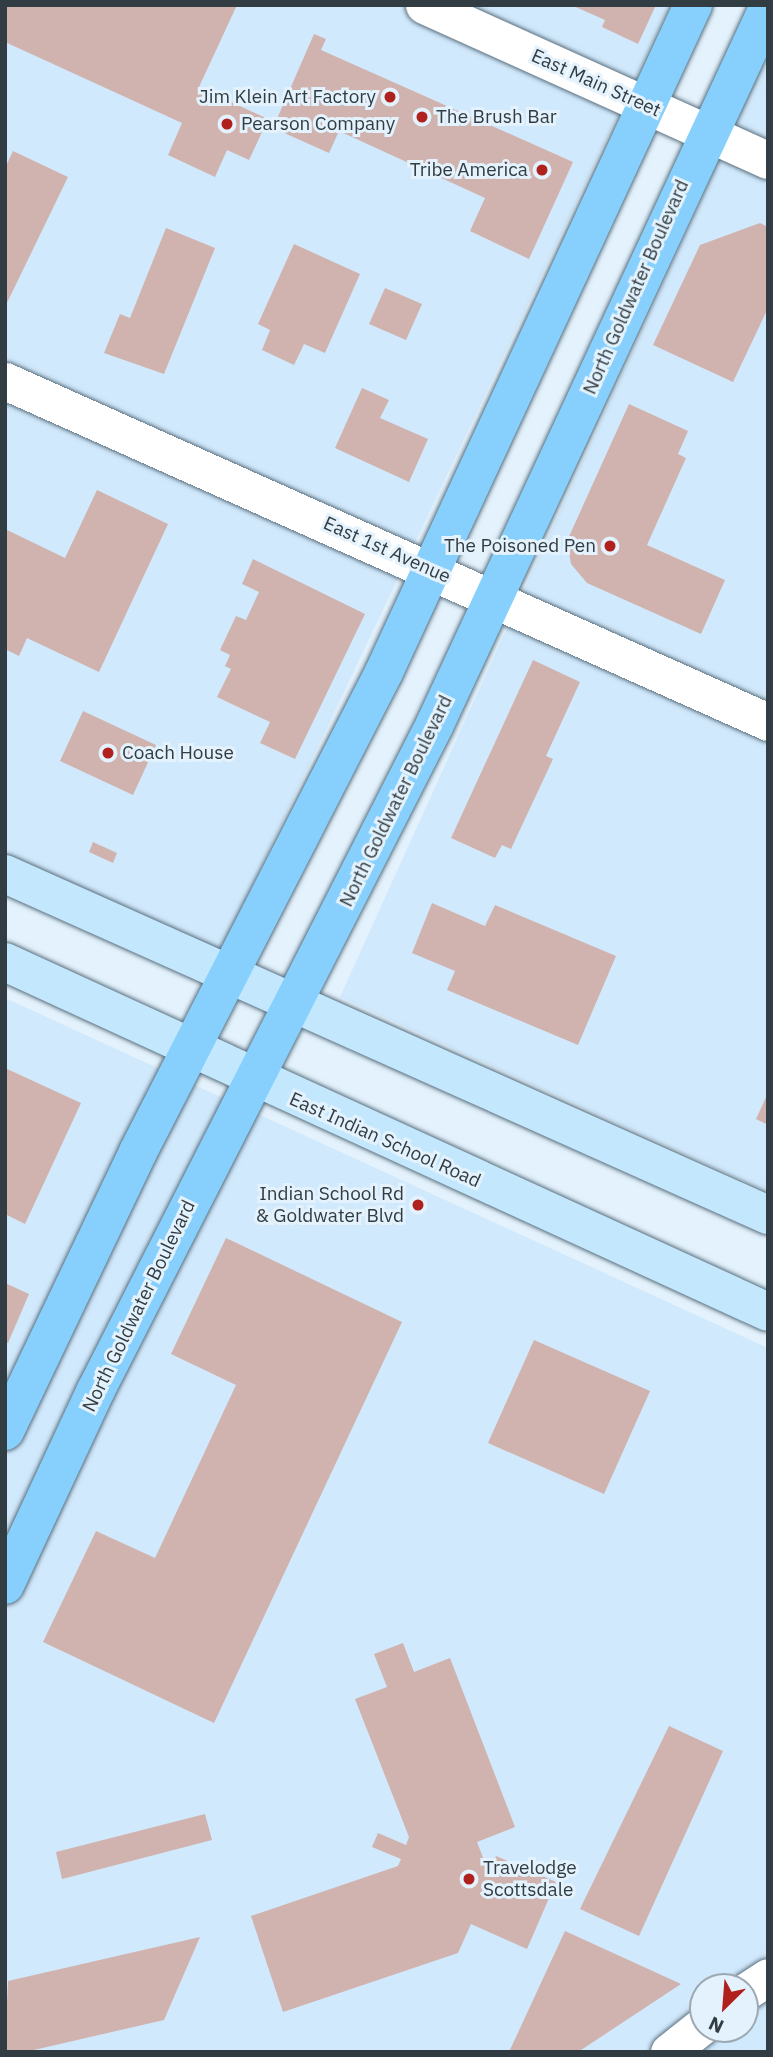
<!DOCTYPE html>
<style>
body{margin:0}
#map{position:relative;width:773px;height:2057px;overflow:hidden;background:#e3f2fc;font-family:"IBM Plex Sans",sans-serif}
div>[style]{position:absolute}
[style*='--x']{left:calc(var(--x)*1px);top:calc(var(--y)*1px);width:calc(var(--w)*1px);rotate:calc(var(--a)*1deg)}
.built>*{inset:0;background:#d1e9fc}
.building>*{inset:0;background:#d0b3ae}
.roads{filter:drop-shadow(0 0 2px #5a6f7e) drop-shadow(0 0 2px #5a6f7e)}
.street>*{height:37px;margin:-18.5px;padding:0 18.5px;transform-origin:18.5px;border-radius:18.5px;background:#fff}
.secondary>*{height:38px;margin:-19px;padding:0 19px;transform-origin:19px;border-radius:19px;background:#c3e8fe}
.primary>*{height:38px;margin:-19px;padding:0 19px;transform-origin:19px;border-radius:19px;background:#87d0fd}
.dots>*{width:19px;height:19px;translate:-50% -50%;box-sizing:border-box;border:4px solid #e3f2fc;border-radius:50%}
span{translate:-50% -50%;white-space:nowrap;text-align:center;line-height:1.15;-webkit-text-stroke:6px #e3f2fc;paint-order:stroke}
.street-label{font-size:19px;color:#323c43}
.poi-label{font-size:19px;color:#323c43}
.right{translate:-100% -50%;text-align:right}
.left{translate:0 -50%;text-align:left}
.frame{position:absolute;inset:0;border:7px solid #323c43;pointer-events:none}
.north{position:absolute;left:689px;top:1973px;width:70px;height:70px;box-sizing:border-box;background:#e3f2fc;border:2px solid #9ca9b2;border-radius:50%;rotate:205deg;font-size:19px;font-weight:700;line-height:28px;text-align:center;color:#323c43}
.north::after{content:'';display:block;margin:auto;width:24px;height:32px;background:#b0201c;clip-path:polygon(50% 0,100% 100%,50% 72%,0 100%)}
</style>
<div id="map">
<div class="built">
<div style="clip-path:polygon(5px 5px,670px 5px,221px 951px,5px 864px)"></div>
<div style="clip-path:polygon(768px 52px,768px 1192px,340px 997px)"></div>
<div style="clip-path:polygon(evenodd,5px 998px,768px 1348px,768px 2052px,5px 2052px,5px 998px,703px 1987px,745px 1987px,745px 2029px,703px 2029px,703px 1987px)"></div>
</div>
<div class="building">
<div style="clip-path:polygon(5px 5px,237px 5px,199px 87px,268px 119px,249px 160px,227px 150px,215px 177px,168px 155px,182px 123px,5px 42px)"></div>
<div style="clip-path:polygon(571px 5px,656px 5px,638px 44px,602px 27px,605px 20px)"></div>
<div style="clip-path:polygon(314px 34px,326px 39px,321px 50px,573px 162px,529px 259px,470px 231px,485px 198px,339px 131px,329px 153px,273px 128px)"></div>
<div style="clip-path:polygon(13px 151px,68px 177px,5px 307px,5px 168px)"></div>
<div style="clip-path:polygon(760px 223px,768px 227px,768px 308px,733px 382px,653px 345px,700px 245px)"></div>
<div style="clip-path:polygon(166px 228px,215px 248px,164px 374px,104px 353px,120px 314px,130px 318px)"></div>
<div style="clip-path:polygon(294px 244px,360px 274px,325px 353px,304px 344px,294px 365px,262px 350px,270px 330px,258px 324px)"></div>
<div style="clip-path:polygon(385px 288px,422px 304px,406px 340px,369px 324px)"></div>
<div style="clip-path:polygon(362px 388px,389px 400px,380px 418px,428px 439px,409px 482px,335px 448px)"></div>
<div style="clip-path:polygon(629px 404px,688px 431px,678px 454px,686px 458px,647px 545px,725px 580px,701px 634px,587px 583px,571px 564px,567px 541px)"></div>
<div style="clip-path:polygon(97px 490px,168px 524px,99px 672px,27px 638px,19px 656px,5px 649px,5px 529px,65px 558px)"></div>
<div style="clip-path:polygon(253px 559px,365px 614px,295px 759px,260px 743px,270px 722px,217px 697px,231px 669px,225px 666px,230px 655px,220px 650px,236px 616px,246px 620px,259px 592px,242px 584px)"></div>
<div style="clip-path:polygon(533px 660px,580px 682px,546px 756px,553px 759px,511px 849px,502px 845px,495px 858px,451px 838px)"></div>
<div style="clip-path:polygon(83px 711px,156px 745px,133px 795px,60px 761px)"></div>
<div style="clip-path:polygon(93px 842px,117px 853px,113px 863px,89px 852px)"></div>
<div style="clip-path:polygon(432px 903px,485px 926px,495px 905px,616px 956px,578px 1045px,447px 990px,455px 971px,412px 953px)"></div>
<div style="clip-path:polygon(5px 1068px,81px 1103px,25px 1224px,5px 1214px)"></div>
<div style="clip-path:polygon(768px 1093px,768px 1125px,756px 1119px)"></div>
<div style="clip-path:polygon(226px 1238px,402px 1322px,214px 1723px,43px 1642px,96px 1531px,155px 1558px,236px 1385px,171px 1354px)"></div>
<div style="clip-path:polygon(5px 1283px,29px 1294px,8px 1343px,5px 1342px)"></div>
<div style="clip-path:polygon(534px 1340px,650px 1391px,604px 1494px,488px 1443px)"></div>
<div style="clip-path:polygon(403px 1643px,414px 1672px,450px 1658px,515px 1827px,477px 1842px,489px 1873px,496px 1856px,556px 1882px,527px 1949px,471px 1924px,458px 1953px,283px 2012px,251px 1916px,398px 1866px,401px 1859px,372px 1847px,378px 1833px,406px 1845px,409px 1837px,355px 1699px,387px 1687px,374px 1654px)"></div>
<div style="clip-path:polygon(669px 1726px,723px 1751px,639px 1936px,580px 1909px)"></div>
<div style="clip-path:polygon(205px 1814px,212px 1840px,62px 1879px,56px 1852px)"></div>
<div style="clip-path:polygon(565px 1931px,681px 1984px,578px 2052px,509px 2052px)"></div>
<div style="clip-path:polygon(200px 1937px,164px 2020px,25px 2052px,5px 2052px,8px 1981px)"></div>
</div>
<div class="roads">
<div class="street">
<div style="--x:424;--y:5;--w:377;--a:24.3"></div>
<div style="--x:5;--y:381;--w:836;--a:24.08"></div>
<div style="--x:745;--y:1992;--w:27;--a:-33"></div>
<div style="--x:669;--y:2052;--w:43;--a:-38.5"></div>
</div>
<div class="secondary">
<div style="--x:5;--y:874;--w:836;--a:24.08"></div>
<div style="--x:5;--y:962;--w:839;--a:24.64"></div>
</div>
<div class="primary">
<div style="--x:5;--y:1431;--w:309;--a:-64.5"></div>
<div style="--x:138;--y:1152;--w:539;--a:-62.86"></div>
<div style="--x:384;--y:672;--w:735;--a:-65.14"></div>
<div style="--x:5;--y:1585;--w:215;--a:-65"></div>
<div style="--x:96;--y:1390;--w:747;--a:-63.02"></div>
<div style="--x:435;--y:724;--w:790;--a:-65.06"></div>
</div>
</div>
<div class="dots">
<div style="left:390px;top:97px;background:#b0201c"></div>
<div style="left:422px;top:117px;background:#b0201c"></div>
<div style="left:227px;top:124px;background:#b0201c"></div>
<div style="left:542px;top:170px;background:#b0201c"></div>
<div style="left:610px;top:546px;background:#b0201c"></div>
<div style="left:108px;top:753px;background:#b0201c"></div>
<div style="left:418px;top:1205px;background:#b0201c"></div>
<div style="left:469px;top:1879px;background:#b0201c"></div>
</div>
<div class="street-label">
<span style="left:596px;top:83px;rotate:24deg">East Main Street</span>
<span style="left:636px;top:287px;rotate:-66deg">North Goldwater Boulevard</span>
<span style="left:387px;top:550px;rotate:24deg">East 1st Avenue</span>
<span style="left:396px;top:801px;rotate:-64deg">North Goldwater Boulevard</span>
<span style="left:385px;top:1140px;rotate:24deg">East Indian School Road</span>
<span style="left:139px;top:1306px;rotate:-64deg">North Goldwater Boulevard</span>
</div>
<div class="poi-label">
<span class="right" style="left:376px;top:97px">Jim Klein Art Factory</span>
<span class="left" style="left:436px;top:117px">The Brush Bar</span>
<span class="left" style="left:241px;top:124px">Pearson Company</span>
<span class="right" style="left:528px;top:170px">Tribe America</span>
<span class="right" style="left:596px;top:546px">The Poisoned Pen</span>
<span class="left" style="left:122px;top:753px">Coach House</span>
<span class="right" style="left:404px;top:1205px">Indian School Rd<br>&amp; Goldwater Blvd</span>
<span class="left" style="left:483px;top:1879px">Travelodge<br>Scottsdale</span>
</div>
<div class="frame"></div>
<div class="north">N</div>
</div>
